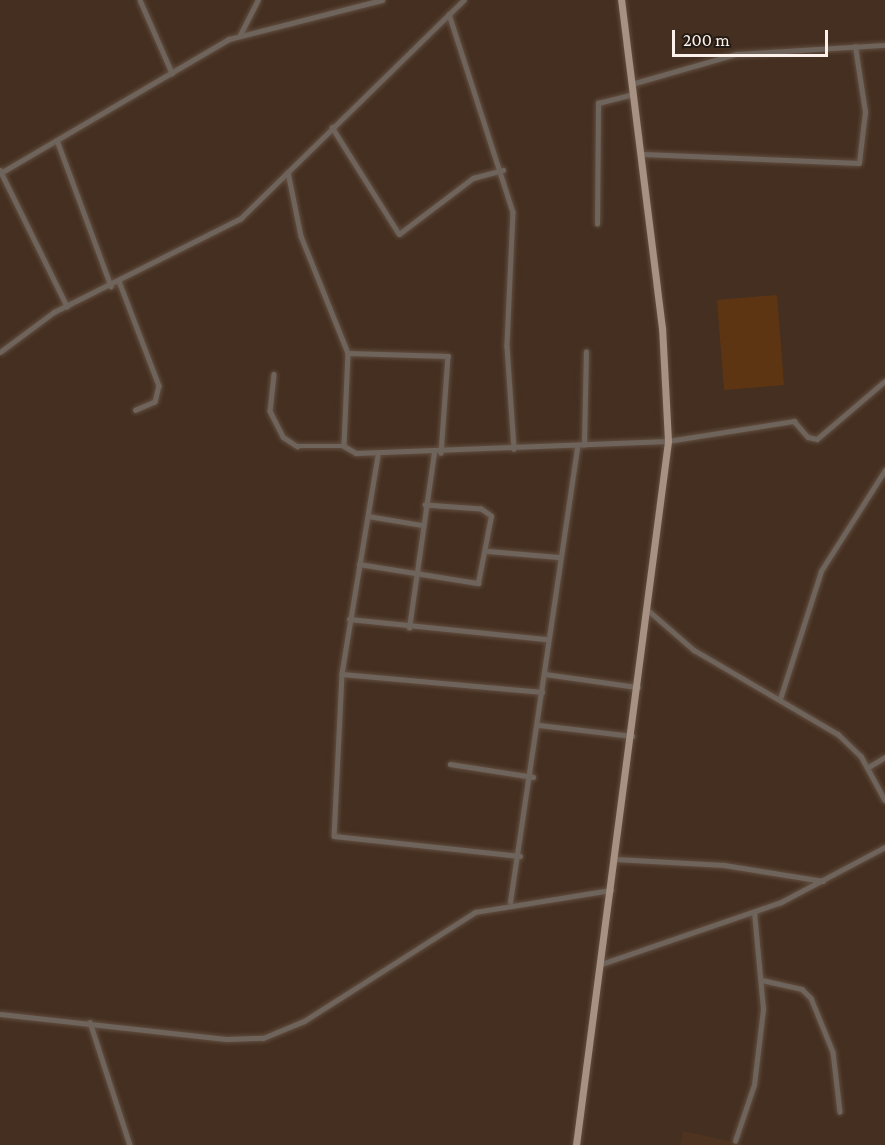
<!DOCTYPE html>
<style>
body{margin:0}
#map{position:relative;width:885px;height:1145px;overflow:hidden;background:#442f20;font-family:"Crimson Pro",serif}
div>[style]{position:absolute}
[style*='--x']{left:calc(var(--x)*1px);top:calc(var(--y)*1px);width:calc(var(--w)*1px);rotate:calc(var(--a)*1deg)}
.built>*{inset:0;background:#4e3420}
.green>*{inset:0;background:#5e3513}
.roads{filter:drop-shadow(0 0 2px #624e40) drop-shadow(0 0 2px #624e40)}
.minor>*{height:4.5px;margin:-2.25px;padding:0 2.25px;transform-origin:2.25px;border-radius:2.25px;background:#6e645c}
.tertiary>*{height:5px;margin:-2.5px;padding:0 2.5px;transform-origin:2.5px;border-radius:2.5px;background:#6e645c}
.primary>*{height:7px;margin:-3.5px;padding:0 3.5px;transform-origin:3.5px;border-radius:3.5px;background:#a69183}
span{translate:-50% -50%;white-space:nowrap;text-align:center;line-height:1.15;-webkit-text-stroke:4.5px #231a13;paint-order:stroke}
.scale{position:absolute;left:672px;top:30px;width:156px;height:27px;box-sizing:border-box;border:3px solid #fdf2eb;border-top:0;padding-left:8px;font-size:18px;line-height:21px;white-space:nowrap;color:#fdf2eb;-webkit-text-stroke:4px #231a13;paint-order:stroke}
</style>
<div id="map">
<div class="built">
<div style="clip-path:polygon(683px 1131px,743px 1144px,743px 1145px,680px 1145px)"></div>
</div>
<div class="green">
<div style="clip-path:polygon(777px 295px,784px 385px,724px 390px,717px 300px)"></div>
</div>
<div class="roads">
<div class="minor">
<div style="--x:140;--y:0;--w:80;--a:66.3"></div>
<div style="--x:449;--y:14;--w:208;--a:72.1"></div>
<div style="--x:513;--y:212;--w:134;--a:92.6"></div>
<div style="--x:507;--y:346;--w:103;--a:86.1"></div>
<div style="--x:240;--y:35;--w:39;--a:-63"></div>
<div style="--x:635;--y:83;--w:105;--a:-16"></div>
<div style="--x:736;--y:54;--w:149;--a:-3.5"></div>
<div style="--x:332;--y:127;--w:126;--a:57.9"></div>
<div style="--x:399;--y:234;--w:93;--a:-37.1"></div>
<div style="--x:473;--y:178;--w:31;--a:-15"></div>
<div style="--x:57;--y:140;--w:156;--a:69.7"></div>
<div style="--x:643;--y:154;--w:216;--a:2.4"></div>
<div style="--x:859;--y:163;--w:51;--a:-83.3"></div>
<div style="--x:865;--y:112;--w:66;--a:-98.7"></div>
<div style="--x:0;--y:170;--w:152;--a:63.8"></div>
<div style="--x:4;--y:171;--w:261;--a:-30.4"></div>
<div style="--x:229;--y:39;--w:158;--a:-14.3"></div>
<div style="--x:288;--y:172;--w:65;--a:78.5"></div>
<div style="--x:301;--y:236;--w:126;--a:68.1"></div>
<div style="--x:348;--y:353;--w:93;--a:92.5"></div>
<div style="--x:344;--y:446;--w:14;--a:30"></div>
<div style="--x:356;--y:453;--w:312;--a:-2.2"></div>
<div style="--x:668;--y:441;--w:128;--a:-9"></div>
<div style="--x:794;--y:421;--w:21;--a:49"></div>
<div style="--x:808;--y:437;--w:9;--a:13"></div>
<div style="--x:817;--y:439;--w:89;--a:-40.5"></div>
<div style="--x:597;--y:224;--w:121;--a:-89.5"></div>
<div style="--x:598;--y:103;--w:36;--a:-14"></div>
<div style="--x:119;--y:281;--w:112;--a:69.1"></div>
<div style="--x:159;--y:386;--w:16;--a:104"></div>
<div style="--x:155;--y:402;--w:21;--a:157"></div>
<div style="--x:0;--y:352;--w:67;--a:-36.5"></div>
<div style="--x:54;--y:312;--w:208;--a:-26.6"></div>
<div style="--x:240;--y:219;--w:313;--a:-44.4"></div>
<div style="--x:348;--y:353;--w:100;--a:1.7"></div>
<div style="--x:448;--y:356;--w:97;--a:94.1"></div>
<div style="--x:274;--y:374;--w:37;--a:96"></div>
<div style="--x:270;--y:411;--w:29;--a:63"></div>
<div style="--x:283;--y:437;--w:17;--a:33"></div>
<div style="--x:297;--y:446;--w:47;--a:0"></div>
<div style="--x:584;--y:445;--w:93;--a:-88.8"></div>
<div style="--x:378;--y:456;--w:221;--a:99.4"></div>
<div style="--x:342;--y:674;--w:162;--a:92.8"></div>
<div style="--x:334;--y:836;--w:187;--a:6.1"></div>
<div style="--x:368;--y:516;--w:55;--a:9.5"></div>
<div style="--x:488;--y:551;--w:70;--a:4.9"></div>
<div style="--x:359;--y:564;--w:121;--a:9.1"></div>
<div style="--x:478;--y:583;--w:68;--a:-79"></div>
<div style="--x:491;--y:516;--w:12;--a:-145"></div>
<div style="--x:481;--y:509;--w:56;--a:-175.9"></div>
<div style="--x:649;--y:611;--w:60;--a:40.9"></div>
<div style="--x:694;--y:650;--w:167;--a:30.3"></div>
<div style="--x:838;--y:734;--w:32;--a:44"></div>
<div style="--x:861;--y:756;--w:50;--a:61.4"></div>
<div style="--x:349;--y:619;--w:199;--a:5.8"></div>
<div style="--x:409;--y:628;--w:177;--a:-81.9"></div>
<div style="--x:342;--y:674;--w:201;--a:5.1"></div>
<div style="--x:545;--y:674;--w:94;--a:8"></div>
<div style="--x:780;--y:699;--w:134;--a:-72.2"></div>
<div style="--x:821;--y:571;--w:120;--a:-57.6"></div>
<div style="--x:539;--y:725;--w:94;--a:6.7"></div>
<div style="--x:450;--y:764;--w:84;--a:8.9"></div>
<div style="--x:867;--y:768;--w:21;--a:-31"></div>
<div style="--x:615;--y:859;--w:109;--a:3.2"></div>
<div style="--x:724;--y:865;--w:100;--a:9.2"></div>
<div style="--x:510;--y:902;--w:461;--a:-81.6"></div>
<div style="--x:762;--y:980;--w:41;--a:12.7"></div>
<div style="--x:802;--y:989;--w:13;--a:45"></div>
<div style="--x:811;--y:998;--w:58;--a:67.8"></div>
<div style="--x:833;--y:1052;--w:60;--a:83.3"></div>
<div style="--x:90;--y:1022;--w:129;--a:72"></div>
<div style="--x:735;--y:1141;--w:59;--a:-71.3"></div>
<div style="--x:754;--y:1085;--w:77;--a:-83.2"></div>
<div style="--x:763;--y:1009;--w:97;--a:-95.3"></div>
</div>
<div class="tertiary">
<div style="--x:601;--y:964;--w:190;--a:-19"></div>
<div style="--x:781;--y:902;--w:118;--a:-27.9"></div>
<div style="--x:0;--y:1014;--w:227;--a:6.3"></div>
<div style="--x:226;--y:1039;--w:37;--a:-2"></div>
<div style="--x:263;--y:1038;--w:44;--a:-22.5"></div>
<div style="--x:304;--y:1021;--w:203;--a:-32.5"></div>
<div style="--x:475;--y:912;--w:138;--a:-9.2"></div>
</div>
<div class="primary">
<div style="--x:576;--y:1145;--w:710;--a:-82.55"></div>
<div style="--x:668;--y:441;--w:113;--a:-93"></div>
<div style="--x:662;--y:328;--w:331;--a:-97.1"></div>
</div>
</div>
<div class="scale">200 m</div>
</div>
